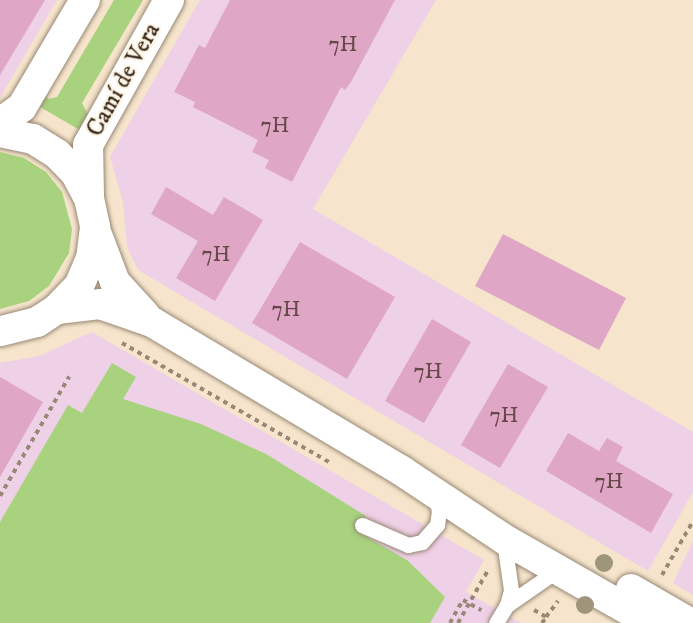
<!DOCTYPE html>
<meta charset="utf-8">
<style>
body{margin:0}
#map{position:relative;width:693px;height:623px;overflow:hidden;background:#f6e5cc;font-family:"IM FELL DW Pica",serif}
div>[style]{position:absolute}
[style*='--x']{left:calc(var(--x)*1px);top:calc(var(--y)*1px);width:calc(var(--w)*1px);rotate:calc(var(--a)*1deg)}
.built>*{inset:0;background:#eed0e7}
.green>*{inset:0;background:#a8d27d}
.building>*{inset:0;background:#e0a6c6}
.path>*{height:4px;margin-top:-2px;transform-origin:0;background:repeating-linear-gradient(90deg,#988875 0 4.5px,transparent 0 9px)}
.roads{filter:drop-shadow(0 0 2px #988875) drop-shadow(0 0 2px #988875)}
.lane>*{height:15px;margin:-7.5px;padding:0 7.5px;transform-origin:7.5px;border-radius:7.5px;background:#fff}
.street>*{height:30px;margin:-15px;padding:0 15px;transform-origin:15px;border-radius:15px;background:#fff}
.trees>*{width:18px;height:18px;margin:-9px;border-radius:50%;background:#9e957a}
span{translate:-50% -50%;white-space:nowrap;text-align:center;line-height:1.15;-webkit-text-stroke:4.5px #fcf5e5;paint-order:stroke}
.number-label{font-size:21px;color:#644948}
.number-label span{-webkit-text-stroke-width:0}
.street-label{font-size:24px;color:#3b2a1e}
</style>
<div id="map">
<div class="built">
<div style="clip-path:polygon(0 0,57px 0,0 98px)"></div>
<div style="clip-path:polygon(200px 0,436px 0,313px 209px,693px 432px,693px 492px,648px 571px,138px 270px,127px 247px,123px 202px,110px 157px)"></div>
<div style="clip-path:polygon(92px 332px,484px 560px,466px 592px,521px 623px,0 623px,0 363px,39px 356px)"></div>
<div style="clip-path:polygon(693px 541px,693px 595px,673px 583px)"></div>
</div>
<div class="green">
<div style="clip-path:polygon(114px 0,143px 0,82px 103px,91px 121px,85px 133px,33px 103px,42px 89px,48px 99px,57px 97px)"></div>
<div style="clip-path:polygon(0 152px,24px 158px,46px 172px,62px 192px,72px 229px,69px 253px,49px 286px,29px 301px,0 309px)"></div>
<div style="clip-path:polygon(112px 363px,136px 377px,123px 399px,201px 424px,266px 454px,366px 516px,358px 532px,407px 560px,445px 597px,430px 623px,0 623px,0 522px,68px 405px,82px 413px)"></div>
</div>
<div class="building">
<div style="clip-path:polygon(0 0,45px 0,0 75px)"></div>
<div style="clip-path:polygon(230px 0,395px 0,351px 82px,345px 90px,341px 87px,292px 182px,265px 168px,269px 160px,252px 152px,258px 140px,193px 107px,195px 102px,174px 92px,199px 45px,205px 48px)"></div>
<div style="clip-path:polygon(166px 187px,213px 215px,224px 197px,263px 220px,215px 301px,176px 278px,198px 241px,151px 214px)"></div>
<div style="clip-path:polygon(503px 234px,626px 298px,599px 350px,475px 286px)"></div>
<div style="clip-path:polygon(300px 242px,395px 297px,347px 379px,252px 323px)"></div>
<div style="clip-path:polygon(432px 319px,471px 342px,424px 423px,385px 401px)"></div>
<div style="clip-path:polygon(508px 364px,548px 387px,500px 468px,461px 445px)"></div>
<div style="clip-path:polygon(0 377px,43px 402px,0 477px)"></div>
<div style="clip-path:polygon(568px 433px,599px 451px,607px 438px,623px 447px,616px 461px,673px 494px,651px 533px,546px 471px)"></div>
</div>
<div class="path">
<div style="--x:122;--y:343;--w:239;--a:29.9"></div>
<div style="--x:0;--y:496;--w:138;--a:-59.9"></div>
<div style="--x:662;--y:575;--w:62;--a:-60.1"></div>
<div style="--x:534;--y:610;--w:14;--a:30"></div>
<div style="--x:546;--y:617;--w:20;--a:-53"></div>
<div style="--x:450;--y:623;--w:26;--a:-61"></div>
<div style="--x:463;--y:600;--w:21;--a:29"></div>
<div style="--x:458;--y:623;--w:59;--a:-60.4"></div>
<div style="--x:542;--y:623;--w:7;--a:-56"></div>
</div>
<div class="roads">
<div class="lane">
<div style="--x:362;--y:525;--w:50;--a:23.5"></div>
<div style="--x:408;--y:545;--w:14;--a:-12"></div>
<div style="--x:422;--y:542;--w:23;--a:-49"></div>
<div style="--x:437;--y:525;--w:14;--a:-82"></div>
<div style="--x:439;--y:511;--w:17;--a:-103"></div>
<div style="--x:507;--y:605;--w:63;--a:-34.7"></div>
<div style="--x:496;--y:623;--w:21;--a:-59"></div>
<div style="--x:507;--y:605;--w:16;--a:-75"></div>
<div style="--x:511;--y:590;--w:49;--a:-98.1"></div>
</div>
<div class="street">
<div style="--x:0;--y:123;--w:27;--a:-36"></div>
<div style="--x:22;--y:107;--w:124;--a:-59.5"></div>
<div style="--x:0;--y:132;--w:34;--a:12"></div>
<div style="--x:33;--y:139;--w:28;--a:32"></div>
<div style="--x:57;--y:154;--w:28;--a:46"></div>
<div style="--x:76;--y:174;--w:27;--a:62"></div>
<div style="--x:89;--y:198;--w:30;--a:78"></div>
<div style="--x:95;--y:227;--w:31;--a:97"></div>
<div style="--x:91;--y:258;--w:30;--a:113"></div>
<div style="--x:79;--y:286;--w:32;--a:134"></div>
<div style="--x:57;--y:309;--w:24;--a:147"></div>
<div style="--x:37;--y:322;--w:38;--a:166"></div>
<div style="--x:89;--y:195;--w:50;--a:-91.1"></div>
<div style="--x:88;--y:145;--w:166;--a:-60.8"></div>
<div style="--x:96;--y:232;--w:53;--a:69.2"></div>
<div style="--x:115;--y:282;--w:45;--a:47.7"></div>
<div style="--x:57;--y:309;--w:43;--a:-6.6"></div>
<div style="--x:100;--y:304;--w:55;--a:19.1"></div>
<div style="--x:152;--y:322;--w:291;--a:30.8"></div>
<div style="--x:402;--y:471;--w:123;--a:33.7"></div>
<div style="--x:504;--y:539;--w:169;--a:29.7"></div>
<div style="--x:631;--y:589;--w:68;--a:30"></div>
</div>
</div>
<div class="trees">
<div style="left:604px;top:563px"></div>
<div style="left:585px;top:605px"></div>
</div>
<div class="number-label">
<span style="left:343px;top:45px">7H</span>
<span style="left:275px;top:126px">7H</span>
<span style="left:216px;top:255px">7H</span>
<span style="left:286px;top:310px">7H</span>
<span style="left:428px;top:372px">7H</span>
<span style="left:504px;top:416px">7H</span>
<span style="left:609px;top:482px">7H</span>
</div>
<div class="street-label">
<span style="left:124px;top:80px;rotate:-61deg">Camí de Vera</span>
</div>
</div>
